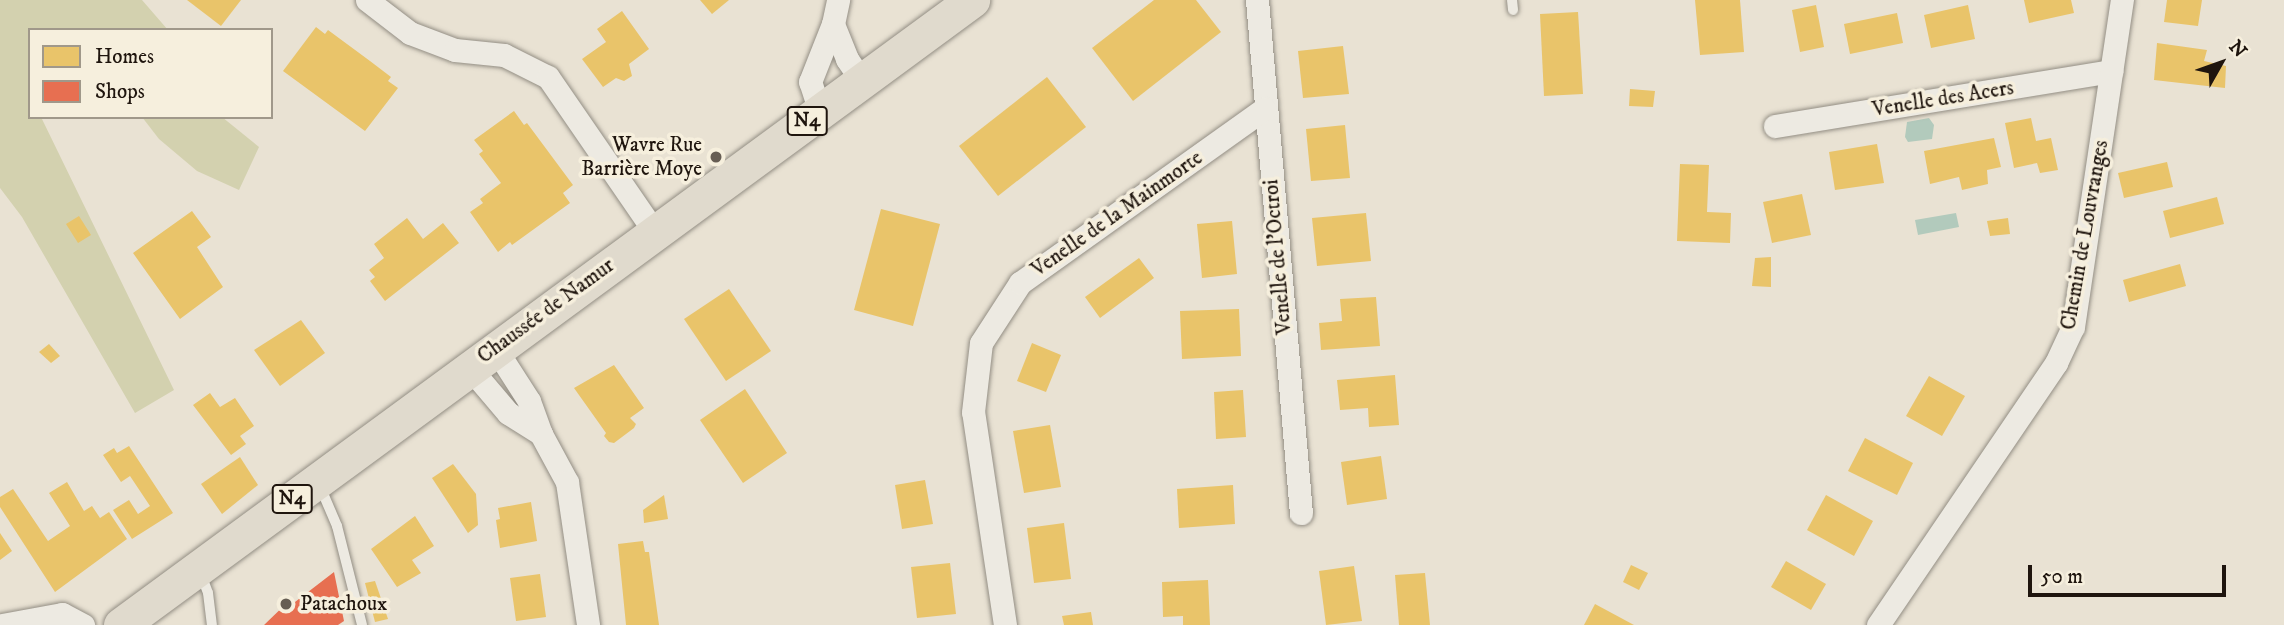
<!DOCTYPE html>
<meta charset="utf-8">
<style>
body{margin:0}
#map{position:relative;width:2284px;height:625px;overflow:hidden;background:#e9e2d3;font-family:"IM FELL DW Pica",serif}
div>[style]{position:absolute}
[style*='--x']{left:calc(var(--x)*1px);top:calc(var(--y)*1px);width:calc(var(--w)*1px);rotate:calc(var(--a)*1deg)}
.green>*{inset:0;background:#d3d1af}
.water>*{inset:0;background:#b2cabc}
.homes>*{inset:0;background:#e9c46a}
.shops>*{inset:0;background:#e76f51}
.roads{filter:drop-shadow(0 0 2px #938e84) drop-shadow(0 0 2px #938e84)}
.service>*{height:10px;margin:-5px;padding:0 5px;transform-origin:5px;border-radius:5px;background:#edeae2}
.minor>*{height:23px;margin:-11.5px;padding:0 11.5px;transform-origin:11.5px;border-radius:11.5px;background:#edeae2}
.primary>*{height:35px;margin:-17.5px;padding:0 17.5px;transform-origin:17.5px;border-radius:17.5px;background:#e0dacd}
.dots>*{width:19px;height:19px;translate:-50% -50%;box-sizing:border-box;border:4px solid #f6efdd;border-radius:50%}
span{translate:-50% -50%;white-space:nowrap;text-align:center;line-height:1.15;-webkit-text-stroke:7px #f6efdd;paint-order:stroke}
.shield-label span{padding:2px 5px;background:#f6efdd;border:2px solid;border-radius:5px;-webkit-text-stroke-width:0}
.shield-label{font-size:19px;color:#1f150e;font-weight:700}
.street-label{font-size:21px;color:#1f150e}
.poi-label{font-size:21px;color:#1f150e}
.right{translate:-100% -50%;text-align:right}
.left{translate:0 -50%;text-align:left}
.legend{position:absolute;left:28px;top:28px;width:245px;height:91px;box-sizing:border-box;background:#f6efdd;border:2px solid #a0988a;margin:0;padding:9px 12px;list-style:none;font-size:21px;color:#1f150e}
.legend li{display:flex;align-items:center;gap:14px;height:35px}
.legend b{width:35px;border:2px solid #a0988a}
.north{position:absolute;left:2186px;top:28px;width:70px;height:70px;-webkit-text-stroke:5px #f6efdd;paint-order:stroke;rotate:50deg;font-size:19px;font-weight:700;line-height:28px;text-align:center;color:#1f150e}
.north::after{content:'';display:block;margin:auto;width:24px;height:32px;background:#1f150e;clip-path:polygon(50% 0,100% 100%,50% 72%,0 100%)}
.scale{position:absolute;left:2028px;top:565px;width:198px;height:32px;box-sizing:border-box;border:4px solid #1f150e;border-top:0;padding-left:9px;font-size:21px;line-height:24px;white-space:nowrap;color:#1f150e;-webkit-text-stroke:5px #f6efdd;paint-order:stroke}
</style>
<div id="map">
<div class="green">
<div style="clip-path:polygon(0 0,142px 0,168px 30px,30px 30px,30px 117px,41px 117px,174px 390px,135px 413px,22px 217px,0 188px)"></div>
<div style="clip-path:polygon(142px 117px,222px 117px,259px 147px,239px 190px,197px 171px,159px 139px)"></div>
</div>
<div class="water">
<div style="clip-path:polygon(1929px 118px,1934px 125px,1932px 139px,1908px 142px,1905px 137px,1907px 122px)"></div>
<div style="clip-path:polygon(1956px 213px,1959px 227px,1918px 235px,1915px 220px)"></div>
</div>
<div class="homes">
<div style="clip-path:polygon(187px 0,241px 0,221px 26px)"></div>
<div style="clip-path:polygon(700px 0,729px 0,712px 14px)"></div>
<div style="clip-path:polygon(1154px 0,1196px 0,1221px 32px,1133px 101px,1092px 48px)"></div>
<div style="clip-path:polygon(1695px 0,1740px 0,1744px 52px,1700px 55px)"></div>
<div style="clip-path:polygon(2024px 0,2071px 0,2074px 13px,2029px 23px)"></div>
<div style="clip-path:polygon(2167px 0,2202px 0,2198px 26px,2164px 22px)"></div>
<div style="clip-path:polygon(1816px 5px,1824px 47px,1800px 52px,1792px 10px)"></div>
<div style="clip-path:polygon(1968px 5px,1975px 39px,1931px 48px,1924px 15px)"></div>
<div style="clip-path:polygon(622px 11px,649px 49px,629px 64px,632px 76px,624px 81px,616px 78px,603px 87px,582px 59px,606px 42px,597px 29px)"></div>
<div style="clip-path:polygon(1578px 12px,1583px 94px,1544px 96px,1540px 14px)"></div>
<div style="clip-path:polygon(1897px 13px,1903px 43px,1850px 54px,1844px 24px)"></div>
<div style="clip-path:polygon(316px 27px,325px 34px,328px 30px,370px 61px,391px 77px,388px 81px,398px 88px,365px 131px,283px 71px)"></div>
<div style="clip-path:polygon(2157px 43px,2207px 50px,2204px 61px,2226px 66px,2225px 88px,2154px 80px)"></div>
<div style="clip-path:polygon(1343px 46px,1349px 94px,1303px 98px,1298px 51px)"></div>
<div style="clip-path:polygon(1047px 77px,1086px 127px,998px 196px,959px 146px)"></div>
<div style="clip-path:polygon(1630px 89px,1655px 91px,1653px 107px,1629px 106px)"></div>
<div style="clip-path:polygon(514px 111px,524px 125px,527px 123px,573px 185px,563px 193px,570px 203px,512px 245px,510px 242px,498px 252px,470px 212px,483px 203px,480px 199px,501px 183px,479px 154px,483px 151px,474px 140px)"></div>
<div style="clip-path:polygon(2031px 118px,2036px 141px,2051px 138px,2058px 170px,2040px 173px,2037px 163px,2014px 168px,2005px 123px)"></div>
<div style="clip-path:polygon(1345px 125px,1350px 178px,1311px 181px,1306px 129px)"></div>
<div style="clip-path:polygon(1994px 138px,2001px 167px,1987px 170px,1988px 184px,1962px 190px,1959px 177px,1930px 184px,1924px 151px)"></div>
<div style="clip-path:polygon(1877px 144px,1884px 183px,1835px 190px,1829px 152px)"></div>
<div style="clip-path:polygon(2167px 162px,2173px 187px,2124px 198px,2118px 173px)"></div>
<div style="clip-path:polygon(1680px 164px,1709px 165px,1707px 212px,1731px 213px,1730px 243px,1677px 241px)"></div>
<div style="clip-path:polygon(1802px 194px,1811px 235px,1772px 243px,1763px 202px)"></div>
<div style="clip-path:polygon(2217px 197px,2224px 224px,2170px 238px,2163px 211px)"></div>
<div style="clip-path:polygon(881px 209px,940px 224px,913px 326px,854px 310px)"></div>
<div style="clip-path:polygon(192px 211px,211px 237px,197px 247px,223px 287px,180px 319px,133px 253px)"></div>
<div style="clip-path:polygon(1366px 213px,1371px 261px,1317px 266px,1312px 218px)"></div>
<div style="clip-path:polygon(79px 216px,91px 235px,78px 243px,66px 224px)"></div>
<div style="clip-path:polygon(407px 218px,423px 239px,443px 223px,459px 243px,385px 301px,370px 281px,375px 277px,369px 270px,384px 258px,374px 244px)"></div>
<div style="clip-path:polygon(2008px 218px,2010px 234px,1990px 236px,1987px 221px)"></div>
<div style="clip-path:polygon(1232px 221px,1237px 274px,1202px 278px,1197px 224px)"></div>
<div style="clip-path:polygon(1771px 257px,1771px 287px,1752px 286px,1755px 258px)"></div>
<div style="clip-path:polygon(1139px 258px,1154px 278px,1100px 318px,1085px 297px)"></div>
<div style="clip-path:polygon(2180px 264px,2186px 286px,2129px 302px,2123px 280px)"></div>
<div style="clip-path:polygon(729px 289px,771px 351px,726px 381px,684px 319px)"></div>
<div style="clip-path:polygon(1376px 297px,1380px 346px,1321px 350px,1319px 323px,1342px 321px,1340px 299px)"></div>
<div style="clip-path:polygon(1239px 309px,1241px 356px,1182px 359px,1180px 311px)"></div>
<div style="clip-path:polygon(301px 320px,325px 353px,280px 386px,254px 350px)"></div>
<div style="clip-path:polygon(1032px 343px,1061px 355px,1046px 392px,1017px 381px)"></div>
<div style="clip-path:polygon(49px 344px,60px 356px,51px 363px,39px 352px)"></div>
<div style="clip-path:polygon(614px 365px,644px 408px,630px 418px,636px 424px,634px 428px,614px 443px,609px 442px,604px 436px,606px 433px,574px 388px)"></div>
<div style="clip-path:polygon(1395px 375px,1399px 425px,1369px 427px,1368px 408px,1340px 410px,1337px 380px)"></div>
<div style="clip-path:polygon(1929px 376px,1965px 396px,1942px 436px,1906px 416px)"></div>
<div style="clip-path:polygon(745px 389px,787px 453px,743px 483px,700px 420px)"></div>
<div style="clip-path:polygon(1243px 390px,1246px 437px,1216px 439px,1214px 392px)"></div>
<div style="clip-path:polygon(210px 393px,220px 407px,235px 398px,254px 426px,240px 436px,246px 444px,231px 455px,193px 405px)"></div>
<div style="clip-path:polygon(1050px 425px,1061px 487px,1024px 493px,1013px 431px)"></div>
<div style="clip-path:polygon(1865px 438px,1913px 463px,1897px 495px,1848px 471px)"></div>
<div style="clip-path:polygon(129px 446px,173px 513px,132px 539px,113px 510px,129px 500px,138px 514px,150px 506px,130px 476px,121px 482px,103px 455px,114px 448px,117px 453px)"></div>
<div style="clip-path:polygon(1381px 456px,1387px 499px,1347px 505px,1341px 462px)"></div>
<div style="clip-path:polygon(240px 457px,258px 485px,222px 514px,201px 484px)"></div>
<div style="clip-path:polygon(453px 464px,476px 494px,478px 525px,468px 533px,432px 478px)"></div>
<div style="clip-path:polygon(925px 480px,933px 524px,902px 529px,895px 485px)"></div>
<div style="clip-path:polygon(67px 482px,84px 511px,92px 506px,100px 518px,109px 512px,127px 539px,55px 592px,0 507px,0 497px,13px 489px,48px 541px,70px 526px,49px 493px)"></div>
<div style="clip-path:polygon(1233px 485px,1235px 524px,1179px 528px,1177px 489px)"></div>
<div style="clip-path:polygon(664px 495px,668px 519px,644px 523px,643px 510px)"></div>
<div style="clip-path:polygon(1826px 495px,1873px 521px,1854px 556px,1807px 530px)"></div>
<div style="clip-path:polygon(531px 502px,537px 541px,500px 548px,496px 520px,500px 519px,498px 508px)"></div>
<div style="clip-path:polygon(415px 516px,434px 546px,412px 560px,421px 573px,397px 587px,371px 549px)"></div>
<div style="clip-path:polygon(1064px 523px,1071px 579px,1034px 583px,1027px 528px)"></div>
<div style="clip-path:polygon(0 533px,12px 551px,0 560px)"></div>
<div style="clip-path:polygon(643px 541px,645px 552px,649px 552px,659px 625px,626px 625px,618px 544px)"></div>
<div style="clip-path:polygon(1786px 561px,1826px 584px,1811px 610px,1771px 587px)"></div>
<div style="clip-path:polygon(950px 563px,956px 614px,917px 618px,911px 567px)"></div>
<div style="clip-path:polygon(1631px 565px,1648px 573px,1639px 590px,1623px 582px)"></div>
<div style="clip-path:polygon(1354px 566px,1362px 621px,1326px 625px,1319px 571px)"></div>
<div style="clip-path:polygon(1425px 573px,1430px 625px,1399px 625px,1395px 575px)"></div>
<div style="clip-path:polygon(540px 574px,546px 617px,516px 621px,510px 578px)"></div>
<div style="clip-path:polygon(1208px 580px,1210px 625px,1183px 625px,1183px 616px,1163px 617px,1162px 582px)"></div>
<div style="clip-path:polygon(375px 581px,388px 619px,375px 622px,365px 583px)"></div>
<div style="clip-path:polygon(1595px 604px,1634px 625px,1584px 625px)"></div>
<div style="clip-path:polygon(1091px 612px,1093px 625px,1064px 625px,1062px 616px)"></div>
</div>
<div class="shops">
<div style="clip-path:polygon(334px 572px,344px 621px,338px 625px,264px 625px,292px 598px,295px 602px)"></div>
</div>
<div class="roads">
<div class="service">
<div style="--x:1512;--y:0;--w:10;--a:84"></div>
<div style="--x:319;--y:484;--w:46;--a:66.8"></div>
<div style="--x:337;--y:526;--w:102;--a:75.8"></div>
<div style="--x:200;--y:572;--w:22;--a:69"></div>
<div style="--x:208;--y:593;--w:32;--a:83"></div>
</div>
<div class="minor">
<div style="--x:367;--y:0;--w:54;--a:37.5"></div>
<div style="--x:410;--y:33;--w:48;--a:20.7"></div>
<div style="--x:455;--y:50;--w:49;--a:5.8"></div>
<div style="--x:504;--y:55;--w:49;--a:26.6"></div>
<div style="--x:548;--y:77;--w:187;--a:55.5"></div>
<div style="--x:1257;--y:0;--w:515;--a:85.1"></div>
<div style="--x:833;--y:24;--w:38;--a:68"></div>
<div style="--x:847;--y:59;--w:27;--a:56"></div>
<div style="--x:820;--y:112;--w:32;--a:-108"></div>
<div style="--x:810;--y:82;--w:62;--a:-68.4"></div>
<div style="--x:833;--y:24;--w:25;--a:-78"></div>
<div style="--x:1775;--y:126;--w:341;--a:-9.3"></div>
<div style="--x:495;--y:348;--w:63;--a:57.3"></div>
<div style="--x:529;--y:401;--w:35;--a:70"></div>
<div style="--x:541;--y:434;--w:55;--a:61.6"></div>
<div style="--x:567;--y:482;--w:145;--a:81.6"></div>
<div style="--x:469;--y:367;--w:60;--a:49.7"></div>
<div style="--x:508;--y:413;--w:39;--a:32"></div>
<div style="--x:2;--y:625;--w:61;--a:-10.4"></div>
<div style="--x:62;--y:614;--w:24;--a:28"></div>
<div style="--x:1005;--y:625;--w:215;--a:-98.5"></div>
<div style="--x:973;--y:412;--w:69;--a:-83.4"></div>
<div style="--x:981;--y:343;--w:72;--a:-57"></div>
<div style="--x:1020;--y:283;--w:300;--a:-35.5"></div>
<div style="--x:1878;--y:625;--w:317;--a:-55.8"></div>
<div style="--x:2056;--y:363;--w:40;--a:-65"></div>
<div style="--x:2073;--y:327;--w:331;--a:-81.5"></div>
</div>
<div class="primary">
<div style="--x:121;--y:625;--w:1056;--a:-36.29"></div>
</div>
</div>
<div class="dots">
<div style="left:716px;top:157px;background:#665d53"></div>
<div style="left:286px;top:604px;background:#665d53"></div>
</div>
<div class="shield-label">
<span style="left:807px;top:121px">N4</span>
<span style="left:292px;top:499px">N4</span>
</div>
<div class="street-label">
<span style="left:1943px;top:99px;rotate:-9deg">Venelle des Acers</span>
<span style="left:1117px;top:214px;rotate:-35deg">Venelle de la Mainmorte</span>
<span style="left:2085px;top:235px;rotate:-80deg">Chemin de Louvranges</span>
<span style="left:1278px;top:257px;rotate:-95deg">Venelle de l'Octroi</span>
<span style="left:546px;top:311px;rotate:-36deg">Chaussée de Namur</span>
</div>
<div class="poi-label">
<span class="right" style="left:702px;top:157px">Wavre Rue<br>Barrière Moye</span>
<span class="left" style="left:300px;top:604px">Patachoux</span>
</div>
<ul class="legend">
<li><b style="height:19px;background:#e9c46a"></b>Homes</li>
<li><b style="height:19px;background:#e76f51"></b>Shops</li>
</ul>
<div class="north">N</div>
<div class="scale">50 m</div>
</div>
